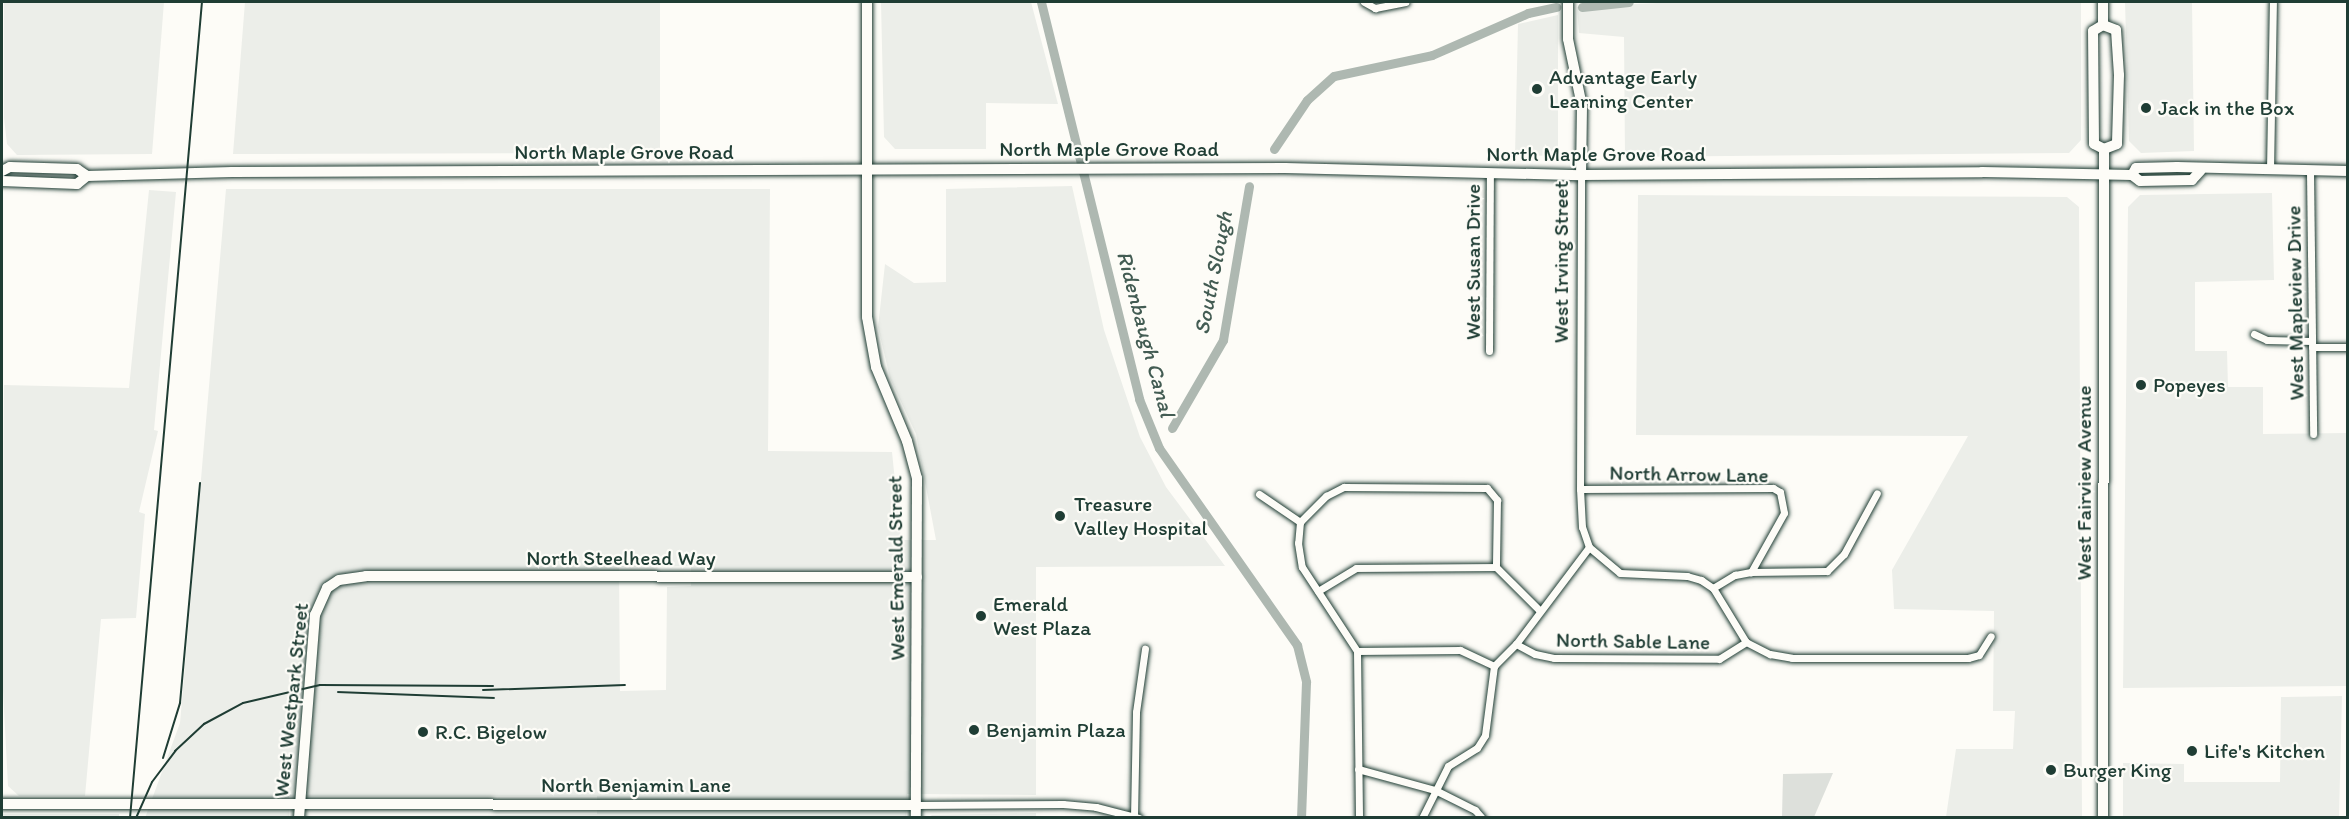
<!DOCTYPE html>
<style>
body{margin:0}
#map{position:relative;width:2349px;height:819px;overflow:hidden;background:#fdfcf7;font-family:Itim,sans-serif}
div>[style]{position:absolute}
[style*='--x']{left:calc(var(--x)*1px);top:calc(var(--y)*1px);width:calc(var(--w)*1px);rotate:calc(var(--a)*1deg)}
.built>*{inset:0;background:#eceee9}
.green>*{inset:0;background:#dde0db}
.canal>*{height:9px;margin:-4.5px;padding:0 4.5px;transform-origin:4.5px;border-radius:4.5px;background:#aeb8b1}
.roads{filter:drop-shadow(0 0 2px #1f3d34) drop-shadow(0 0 2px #1f3d34)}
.street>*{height:7px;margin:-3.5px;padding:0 3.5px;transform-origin:3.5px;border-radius:3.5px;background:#fdfcf7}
.secondary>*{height:10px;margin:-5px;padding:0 5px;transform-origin:5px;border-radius:5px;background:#fdfcf7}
.primary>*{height:10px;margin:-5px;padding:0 5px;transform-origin:5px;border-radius:5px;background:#fdfcf7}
.rail>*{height:2px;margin:-1px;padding:0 1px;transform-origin:1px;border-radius:1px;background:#1f3d34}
.dots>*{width:16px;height:16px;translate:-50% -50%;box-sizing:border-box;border:3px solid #fdfcf7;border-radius:50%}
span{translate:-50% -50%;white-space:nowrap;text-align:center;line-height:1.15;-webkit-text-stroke:4.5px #fdfcf7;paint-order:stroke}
.poi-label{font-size:21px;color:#1f3d34}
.left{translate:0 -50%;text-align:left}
.street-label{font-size:21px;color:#1f3d34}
.water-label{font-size:22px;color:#435c53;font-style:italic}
.frame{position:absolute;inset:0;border:3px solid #1f3d34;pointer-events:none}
</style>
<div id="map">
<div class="built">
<div style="clip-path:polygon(4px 2px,164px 2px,152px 154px,17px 155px,7px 144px,4px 118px)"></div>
<div style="clip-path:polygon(245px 2px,660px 2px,660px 153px,233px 154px)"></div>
<div style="clip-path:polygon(881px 2px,1031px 2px,1058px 104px,986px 103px,986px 149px,895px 149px,884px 137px)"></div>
<div style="clip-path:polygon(1677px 2px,2081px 2px,2081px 140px,2069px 153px,1625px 157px,1624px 37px,1579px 33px,1577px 7px)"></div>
<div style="clip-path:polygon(2125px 2px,2192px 2px,2194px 151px,2141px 153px,2129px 141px)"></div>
<div style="clip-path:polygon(1558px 15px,1558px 156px,1515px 155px,1518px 24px)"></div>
<div style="clip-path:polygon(evenodd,1072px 186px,1104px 330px,1140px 437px,1166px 487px,1225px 566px,1036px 567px,1036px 795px,907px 794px,906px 818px,313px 817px,597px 814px,597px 796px,289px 796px,289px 817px,145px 818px,180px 723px,226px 189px,770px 189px,768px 451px,892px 452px,901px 540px,936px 540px,916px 434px,890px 378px,878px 327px,885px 264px,914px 283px,946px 282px,946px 189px,1072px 186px,691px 566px,691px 586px,667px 587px,666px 690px,620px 691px,619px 567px,691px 566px)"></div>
<div style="clip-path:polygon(149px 190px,176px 192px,154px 430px,158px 431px,139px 512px,145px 514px,136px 618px,101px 619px,85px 796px,19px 796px,8px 786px,2px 671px,4px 385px,129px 388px)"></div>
<div style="clip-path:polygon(2272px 193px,2274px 280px,2195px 282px,2195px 351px,2227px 351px,2228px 387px,2263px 387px,2263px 434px,2347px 433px,2347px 686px,2123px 688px,2128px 207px,2140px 195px)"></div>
<div style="clip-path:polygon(1638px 195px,2067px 197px,2079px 207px,2082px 817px,1946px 817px,1956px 749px,2013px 749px,2015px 711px,1993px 711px,1994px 611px,1894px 609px,1892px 570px,1968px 436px,1636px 435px)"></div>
<div style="clip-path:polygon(2342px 696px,2339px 817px,2123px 817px,2123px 763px,2184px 764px,2184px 782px,2280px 782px,2281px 697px)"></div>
<div style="clip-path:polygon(1036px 813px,1036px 818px,929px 817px,932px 815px)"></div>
<div style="clip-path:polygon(2px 814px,119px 814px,119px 818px,2px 818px)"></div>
</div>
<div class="green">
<div style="clip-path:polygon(1833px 773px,1814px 817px,1782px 817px,1783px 774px)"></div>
</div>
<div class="canal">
<div style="--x:1041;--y:2;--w:409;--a:76.1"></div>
<div style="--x:1139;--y:399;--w:53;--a:67.8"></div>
<div style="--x:1159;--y:448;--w:241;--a:55"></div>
<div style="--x:1297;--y:645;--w:38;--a:76"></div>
<div style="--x:1306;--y:682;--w:136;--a:92.1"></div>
<div style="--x:1582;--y:7;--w:47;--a:-6.1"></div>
<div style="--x:1274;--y:149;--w:59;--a:-56"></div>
<div style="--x:1307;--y:100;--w:36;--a:-42"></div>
<div style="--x:1334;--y:76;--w:100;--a:-12.1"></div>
<div style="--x:1432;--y:55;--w:105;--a:-23.6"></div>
<div style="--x:1528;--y:13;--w:29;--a:-12"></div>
<div style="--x:1172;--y:428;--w:102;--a:-59.9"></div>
<div style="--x:1223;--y:340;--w:156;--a:-80.4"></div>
</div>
<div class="roads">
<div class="street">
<div style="--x:1364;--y:2;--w:13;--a:29"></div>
<div style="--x:1375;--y:8;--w:31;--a:-11"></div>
<div style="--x:2270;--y:170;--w:168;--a:-89"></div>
<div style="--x:2310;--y:172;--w:262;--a:89.3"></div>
<div style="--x:2254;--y:334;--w:14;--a:25"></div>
<div style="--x:2267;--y:340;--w:45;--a:1.3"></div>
<div style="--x:2312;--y:347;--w:36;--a:0"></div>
<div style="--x:1489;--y:351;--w:178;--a:-89.7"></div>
<div style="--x:1580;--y:489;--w:193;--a:-0.3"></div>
<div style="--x:1773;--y:488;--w:8;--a:30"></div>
<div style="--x:1780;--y:492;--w:21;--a:79"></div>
<div style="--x:1784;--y:513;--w:68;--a:119.2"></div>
<div style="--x:1259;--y:494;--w:50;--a:34.3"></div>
<div style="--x:1300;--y:522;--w:37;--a:-45"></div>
<div style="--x:1326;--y:496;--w:20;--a:-27"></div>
<div style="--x:1344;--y:487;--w:143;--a:0.4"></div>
<div style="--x:1487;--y:488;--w:16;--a:50"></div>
<div style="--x:1497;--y:500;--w:67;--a:90.9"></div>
<div style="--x:1496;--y:567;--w:62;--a:45"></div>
<div style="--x:1300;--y:522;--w:21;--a:95"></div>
<div style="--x:1298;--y:543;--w:24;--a:81"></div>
<div style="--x:1302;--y:567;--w:100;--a:56.8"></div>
<div style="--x:1357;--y:651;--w:167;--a:89.3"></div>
<div style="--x:1589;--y:547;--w:40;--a:40"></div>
<div style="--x:1620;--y:573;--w:67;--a:2.6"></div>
<div style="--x:1687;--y:576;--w:15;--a:16"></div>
<div style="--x:1701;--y:580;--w:14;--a:34"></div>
<div style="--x:1713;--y:588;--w:63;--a:58.6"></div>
<div style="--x:1746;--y:642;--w:27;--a:27"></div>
<div style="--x:1770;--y:654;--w:22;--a:10"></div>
<div style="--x:1792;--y:658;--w:176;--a:0"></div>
<div style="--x:1968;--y:658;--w:11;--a:-15"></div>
<div style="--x:1979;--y:655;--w:22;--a:-58"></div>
<div style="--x:1713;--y:588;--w:26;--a:-31"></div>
<div style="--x:1735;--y:575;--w:16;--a:-11"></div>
<div style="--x:1751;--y:572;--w:76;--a:-0.8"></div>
<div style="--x:1827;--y:571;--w:24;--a:-45"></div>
<div style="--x:1844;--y:554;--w:69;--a:-61.6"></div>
<div style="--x:1318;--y:591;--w:44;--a:-31.2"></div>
<div style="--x:1356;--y:568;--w:140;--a:-0.4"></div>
<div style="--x:1516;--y:644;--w:21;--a:28"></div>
<div style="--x:1535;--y:654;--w:19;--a:12"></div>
<div style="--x:1554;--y:658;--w:165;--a:0.3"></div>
<div style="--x:1719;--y:659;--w:32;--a:-32"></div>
<div style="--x:1357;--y:651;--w:103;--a:-0.6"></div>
<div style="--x:1460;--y:650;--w:38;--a:25"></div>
<div style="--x:1358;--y:769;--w:80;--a:15.3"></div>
<div style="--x:1435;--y:790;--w:45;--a:26.6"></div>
<div style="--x:1475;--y:810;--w:11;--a:49"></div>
<div style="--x:916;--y:805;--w:147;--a:-0.4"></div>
<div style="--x:1063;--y:804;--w:33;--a:5"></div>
<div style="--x:1096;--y:807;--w:44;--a:14.3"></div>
<div style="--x:1134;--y:818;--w:106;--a:-88.9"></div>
<div style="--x:1136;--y:712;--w:64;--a:-81.9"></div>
<div style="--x:1422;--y:818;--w:58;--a:-63.4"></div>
<div style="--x:1448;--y:766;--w:34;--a:-32"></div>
<div style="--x:1477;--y:748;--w:15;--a:-58"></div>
<div style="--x:1485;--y:735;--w:70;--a:-82.6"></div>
<div style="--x:1494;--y:666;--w:31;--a:-45"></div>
<div style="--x:1516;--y:644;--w:121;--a:-53"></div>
<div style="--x:1589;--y:547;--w:21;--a:-109"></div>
<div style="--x:1582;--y:527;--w:38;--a:-93"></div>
<div style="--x:1580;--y:489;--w:314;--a:-89.8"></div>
</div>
<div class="secondary">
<div style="--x:867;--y:2;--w:315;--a:90"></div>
<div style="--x:867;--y:317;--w:51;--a:79.8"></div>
<div style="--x:876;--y:367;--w:80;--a:67.3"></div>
<div style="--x:907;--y:441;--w:38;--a:75"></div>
<div style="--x:917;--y:478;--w:340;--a:90.2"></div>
<div style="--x:1568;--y:2;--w:37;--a:90"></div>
<div style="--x:1568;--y:39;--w:68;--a:78.2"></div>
<div style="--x:1582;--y:106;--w:69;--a:90.8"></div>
<div style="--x:2;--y:171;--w:9;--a:-27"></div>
<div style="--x:10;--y:167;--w:67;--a:1.7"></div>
<div style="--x:77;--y:169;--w:12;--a:35"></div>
<div style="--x:87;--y:176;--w:145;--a:-1.6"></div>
<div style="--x:232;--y:172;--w:1053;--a:-0.22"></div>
<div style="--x:1285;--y:168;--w:296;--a:1.4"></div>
<div style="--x:1581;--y:175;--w:401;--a:-0.4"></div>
<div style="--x:1982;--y:172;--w:150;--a:1.1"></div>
<div style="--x:2132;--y:175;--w:10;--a:37"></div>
<div style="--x:2140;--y:181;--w:52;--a:-1.1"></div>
<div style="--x:2192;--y:180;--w:13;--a:-48"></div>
<div style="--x:2132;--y:175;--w:8;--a:-60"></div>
<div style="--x:2136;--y:168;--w:41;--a:-1.4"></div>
<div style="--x:2177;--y:167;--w:171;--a:1.3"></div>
<div style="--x:2;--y:181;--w:75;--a:2.3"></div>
<div style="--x:77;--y:184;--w:13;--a:-39"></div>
<div style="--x:2;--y:804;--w:914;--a:0.06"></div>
<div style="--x:299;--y:818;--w:204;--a:-85.5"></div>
<div style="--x:315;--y:615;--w:30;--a:-66"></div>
<div style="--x:327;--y:588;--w:14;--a:-34"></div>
<div style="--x:339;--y:580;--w:27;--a:-8"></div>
<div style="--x:366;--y:576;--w:551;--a:0.1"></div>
</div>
<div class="primary">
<div style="--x:2103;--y:25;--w:14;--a:21"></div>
<div style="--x:2116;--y:30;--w:45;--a:86.2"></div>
<div style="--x:2119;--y:75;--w:69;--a:91.7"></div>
<div style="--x:2117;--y:144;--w:14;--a:159"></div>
<div style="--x:2104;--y:149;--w:11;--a:-153"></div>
<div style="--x:2094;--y:144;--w:113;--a:-90.5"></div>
<div style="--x:2093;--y:31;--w:12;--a:-31"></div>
<div style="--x:2103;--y:25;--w:23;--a:-90"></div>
<div style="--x:2103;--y:818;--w:669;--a:-89.91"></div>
</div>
</div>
<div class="rail">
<div style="--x:483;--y:690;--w:142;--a:-2"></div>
<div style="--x:338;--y:692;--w:156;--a:2.2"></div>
<div style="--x:163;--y:758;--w:58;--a:-72.8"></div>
<div style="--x:180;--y:703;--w:221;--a:-84.8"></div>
<div style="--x:130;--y:818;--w:819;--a:-84.96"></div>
<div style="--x:136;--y:818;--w:39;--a:-66"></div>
<div style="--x:152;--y:782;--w:39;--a:-53"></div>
<div style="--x:175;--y:751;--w:40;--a:-43"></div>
<div style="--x:204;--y:724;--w:44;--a:-28.3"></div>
<div style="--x:243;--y:703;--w:79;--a:-13.2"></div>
<div style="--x:320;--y:685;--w:173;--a:0.3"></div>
</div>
<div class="dots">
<div style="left:1537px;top:89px;background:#1f3d34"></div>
<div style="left:2146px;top:108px;background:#1f3d34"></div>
<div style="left:2141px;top:385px;background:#1f3d34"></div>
<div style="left:1060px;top:516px;background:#1f3d34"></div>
<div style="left:981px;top:616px;background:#1f3d34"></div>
<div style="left:974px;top:730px;background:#1f3d34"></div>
<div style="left:423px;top:732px;background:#1f3d34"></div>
<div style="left:2192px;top:751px;background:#1f3d34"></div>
<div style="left:2051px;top:770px;background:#1f3d34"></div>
</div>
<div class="poi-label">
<span class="left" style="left:1549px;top:89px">Advantage Early<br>Learning Center</span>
<span class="left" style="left:2158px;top:108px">Jack in the Box</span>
<span class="left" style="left:2153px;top:385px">Popeyes</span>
<span class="left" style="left:1074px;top:516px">Treasure<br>Valley Hospital</span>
<span class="left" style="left:993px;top:616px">Emerald<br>West Plaza</span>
<span class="left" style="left:986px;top:730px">Benjamin Plaza</span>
<span class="left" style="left:435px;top:732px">R.C. Bigelow</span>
<span class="left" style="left:2204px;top:751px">Life's Kitchen</span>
<span class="left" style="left:2063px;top:770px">Burger King</span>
</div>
<div class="street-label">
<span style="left:1109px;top:149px">North Maple Grove Road</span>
<span style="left:624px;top:152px">North Maple Grove Road</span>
<span style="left:1596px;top:154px">North Maple Grove Road</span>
<span style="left:1473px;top:262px;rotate:-90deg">West Susan Drive</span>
<span style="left:1561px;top:262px;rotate:-90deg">West Irving Street</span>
<span style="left:2295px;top:303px;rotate:-91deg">West Mapleview Drive</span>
<span style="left:1689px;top:474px;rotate:1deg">North Arrow Lane</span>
<span style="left:2084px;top:483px;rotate:-90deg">West Fairview Avenue</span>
<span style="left:621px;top:558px">North Steelhead Way</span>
<span style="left:896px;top:568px;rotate:-91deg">West Emerald Street</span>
<span style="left:1633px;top:641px;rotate:1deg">North Sable Lane</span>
<span style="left:291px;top:700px;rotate:-84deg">West Westpark Street</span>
<span style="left:636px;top:785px">North Benjamin Lane</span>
</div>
<div class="water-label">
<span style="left:1213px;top:273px;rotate:-79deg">South Slough</span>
<span style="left:1146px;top:334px;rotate:75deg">Ridenbaugh Canal</span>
</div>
<div class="frame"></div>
</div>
